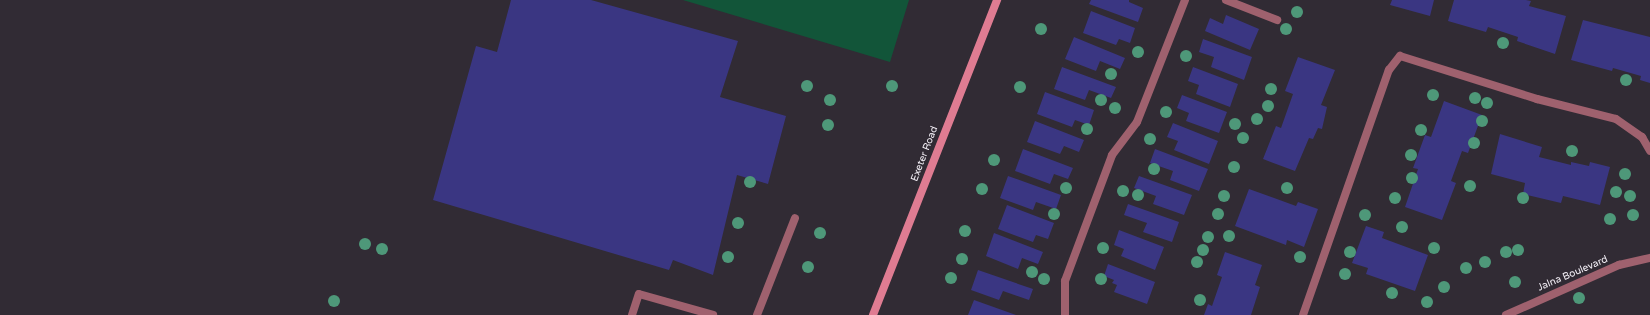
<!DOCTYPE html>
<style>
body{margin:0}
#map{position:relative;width:1650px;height:315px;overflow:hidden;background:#312b34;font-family:"Varela Round",sans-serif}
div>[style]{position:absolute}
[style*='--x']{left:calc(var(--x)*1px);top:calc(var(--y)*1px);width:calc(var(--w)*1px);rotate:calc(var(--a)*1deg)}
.green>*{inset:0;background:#125539}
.building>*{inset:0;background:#3a3682}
.service>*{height:8px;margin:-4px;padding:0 4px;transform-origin:4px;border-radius:4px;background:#9f616e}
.tertiary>*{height:8px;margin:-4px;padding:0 4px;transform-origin:4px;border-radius:4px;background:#9f616e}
.secondary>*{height:8px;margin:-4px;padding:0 4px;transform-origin:4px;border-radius:4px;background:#df7c92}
.trees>*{width:12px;height:12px;margin:-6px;border-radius:50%;background:#4e9879}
span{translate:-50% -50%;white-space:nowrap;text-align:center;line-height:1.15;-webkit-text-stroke:3px #312b34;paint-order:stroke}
.street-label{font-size:10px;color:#f3eff6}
</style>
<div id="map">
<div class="green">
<div style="clip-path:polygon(683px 0,909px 0,890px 62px)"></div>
</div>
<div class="building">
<div style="clip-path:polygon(511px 0,591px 0,738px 41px,720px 97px,786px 116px,768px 184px,737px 175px,713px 275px,673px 260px,669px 270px,433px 200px,476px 46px,497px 52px)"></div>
<div style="clip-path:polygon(1091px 0,1129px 0,1129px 2px,1143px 8px,1138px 22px,1089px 4px)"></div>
<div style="clip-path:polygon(1392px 0,1434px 0,1430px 16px,1390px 5px)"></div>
<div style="clip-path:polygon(1454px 0,1526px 0,1531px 1px,1529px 6px,1566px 16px,1555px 54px,1517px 41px,1518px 37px,1488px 27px,1486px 32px,1448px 21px)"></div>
<div style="clip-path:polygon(1091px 11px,1135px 28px,1130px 43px,1119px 39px,1116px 45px,1083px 33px)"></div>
<div style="clip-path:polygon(1226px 15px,1259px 29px,1250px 50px,1205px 31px,1210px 18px,1223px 24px)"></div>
<div style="clip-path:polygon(1583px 20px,1650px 37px,1650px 83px,1640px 80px,1641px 76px,1613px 68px,1612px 71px,1571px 60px)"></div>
<div style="clip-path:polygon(1074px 37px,1125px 58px,1120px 69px,1100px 61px,1096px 71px,1065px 59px)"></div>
<div style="clip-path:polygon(1203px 39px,1252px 57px,1244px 80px,1211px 67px,1214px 57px,1199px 52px)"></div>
<div style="clip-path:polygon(1298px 57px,1335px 70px,1321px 105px,1327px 107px,1322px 129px,1318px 128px,1313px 139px,1309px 138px,1295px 171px,1263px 159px,1276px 126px,1281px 128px,1293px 94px,1285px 91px)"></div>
<div style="clip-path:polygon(1062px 67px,1116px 87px,1111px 98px,1089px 90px,1085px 100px,1054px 89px)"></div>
<div style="clip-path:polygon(1193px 67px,1238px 84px,1230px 107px,1196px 94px,1199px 85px,1188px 81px)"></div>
<div style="clip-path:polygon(1045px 92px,1094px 110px,1089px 125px,1075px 120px,1072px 127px,1037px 114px)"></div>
<div style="clip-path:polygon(1182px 95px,1227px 112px,1219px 133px,1186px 121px,1189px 113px,1177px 108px)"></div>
<div style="clip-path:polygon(1444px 101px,1482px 115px,1468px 153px,1462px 151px,1451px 181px,1456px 183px,1442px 220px,1405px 207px,1418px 169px,1413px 168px,1425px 135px,1431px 137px)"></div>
<div style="clip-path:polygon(1035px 121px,1084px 140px,1079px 152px,1064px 146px,1060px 154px,1027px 142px)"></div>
<div style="clip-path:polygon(1173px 123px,1218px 141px,1209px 164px,1174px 150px,1178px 141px,1167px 137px)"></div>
<div style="clip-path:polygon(1500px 134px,1542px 147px,1539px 157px,1571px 165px,1571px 162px,1589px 166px,1590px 162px,1610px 167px,1600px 205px,1563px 196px,1561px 203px,1523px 194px,1525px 183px,1491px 174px)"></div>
<div style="clip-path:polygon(1023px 149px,1073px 168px,1068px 179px,1054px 174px,1050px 184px,1015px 171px)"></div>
<div style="clip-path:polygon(1155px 149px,1208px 169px,1199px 191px,1170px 180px,1173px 171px,1150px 163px)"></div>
<div style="clip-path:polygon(1008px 176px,1061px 195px,1056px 209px,1036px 202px,1033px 210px,1000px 198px)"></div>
<div style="clip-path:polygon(1139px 176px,1192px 195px,1184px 215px,1153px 204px,1156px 196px,1134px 188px)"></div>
<div style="clip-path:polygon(1249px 189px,1296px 206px,1298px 202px,1318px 209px,1304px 247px,1287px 240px,1286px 245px,1235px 226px)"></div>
<div style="clip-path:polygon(1128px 204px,1179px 222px,1172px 242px,1143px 232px,1147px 223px,1124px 215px)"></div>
<div style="clip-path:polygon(1007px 205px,1054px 223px,1048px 239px,1036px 235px,1033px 242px,998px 229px)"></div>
<div style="clip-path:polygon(1366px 226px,1384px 232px,1382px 238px,1428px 255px,1415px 291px,1366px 274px,1368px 268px,1352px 263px)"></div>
<div style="clip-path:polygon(1119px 230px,1164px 247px,1155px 270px,1121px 256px,1124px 249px,1114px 245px)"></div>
<div style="clip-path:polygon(994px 233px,1043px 252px,1038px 264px,1022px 258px,1018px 269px,986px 256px)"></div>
<div style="clip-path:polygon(1225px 252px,1262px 265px,1255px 285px,1260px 287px,1251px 315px,1204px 315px,1208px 304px,1212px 306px,1222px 277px,1217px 275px)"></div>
<div style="clip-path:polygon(1108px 264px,1155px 282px,1147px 304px,1114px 292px,1117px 285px,1112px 283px,1114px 280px,1104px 276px)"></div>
<div style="clip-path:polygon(978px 270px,1033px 289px,1029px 300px,1003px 291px,999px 300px,971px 290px)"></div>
<div style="clip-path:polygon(974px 300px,1016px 315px,968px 315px)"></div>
</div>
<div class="service">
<div style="--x:1226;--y:0;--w:55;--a:21.4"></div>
<div style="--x:632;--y:315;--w:22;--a:-72"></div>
<div style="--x:639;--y:294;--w:77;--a:15.8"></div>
<div style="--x:757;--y:315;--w:104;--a:-68.6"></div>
<div style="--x:1065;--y:315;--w:34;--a:-90"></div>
<div style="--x:1065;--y:281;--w:134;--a:-69.5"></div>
<div style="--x:1112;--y:155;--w:41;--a:-52.9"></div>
<div style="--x:1137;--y:122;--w:131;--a:-68.5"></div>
<div style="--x:1303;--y:315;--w:260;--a:-70.7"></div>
<div style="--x:1389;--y:70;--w:18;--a:-52"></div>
<div style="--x:1400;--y:56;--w:144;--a:17.4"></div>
<div style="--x:1537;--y:99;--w:81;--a:14.2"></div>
<div style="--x:1616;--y:119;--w:32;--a:35"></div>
<div style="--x:1642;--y:137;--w:16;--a:60"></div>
</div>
<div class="tertiary">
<div style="--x:1506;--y:315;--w:124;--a:-23.9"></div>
<div style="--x:1619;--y:265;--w:32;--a:-13"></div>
</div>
<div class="secondary">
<div style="--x:873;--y:315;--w:339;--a:-68.5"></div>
</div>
<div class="trees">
<div style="left:1297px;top:12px"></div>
<div style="left:1041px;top:29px"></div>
<div style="left:1286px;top:29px"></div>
<div style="left:1503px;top:43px"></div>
<div style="left:1138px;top:52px"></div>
<div style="left:1186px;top:56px"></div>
<div style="left:1111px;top:74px"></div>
<div style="left:1626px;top:80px"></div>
<div style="left:807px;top:86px"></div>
<div style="left:892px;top:86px"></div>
<div style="left:1020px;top:87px"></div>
<div style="left:1271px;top:89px"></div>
<div style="left:1433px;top:95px"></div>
<div style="left:1475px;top:98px"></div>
<div style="left:830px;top:100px"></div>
<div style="left:1101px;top:100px"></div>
<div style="left:1487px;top:103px"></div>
<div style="left:1268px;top:106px"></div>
<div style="left:1115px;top:108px"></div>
<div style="left:1166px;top:112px"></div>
<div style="left:1257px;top:119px"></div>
<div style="left:1482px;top:121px"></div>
<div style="left:1235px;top:124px"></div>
<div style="left:828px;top:125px"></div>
<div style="left:1087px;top:129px"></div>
<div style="left:1421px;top:130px"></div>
<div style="left:1243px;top:138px"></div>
<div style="left:1150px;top:139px"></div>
<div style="left:1474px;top:143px"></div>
<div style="left:1572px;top:151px"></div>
<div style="left:1411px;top:155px"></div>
<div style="left:994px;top:160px"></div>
<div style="left:1234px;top:167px"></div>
<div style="left:1154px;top:169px"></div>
<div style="left:1625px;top:174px"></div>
<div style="left:1412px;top:178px"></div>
<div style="left:750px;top:182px"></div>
<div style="left:1470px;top:186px"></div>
<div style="left:1066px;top:188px"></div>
<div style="left:1287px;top:188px"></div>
<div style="left:982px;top:189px"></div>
<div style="left:1123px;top:191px"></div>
<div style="left:1616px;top:192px"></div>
<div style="left:1138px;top:195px"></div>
<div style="left:1224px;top:196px"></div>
<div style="left:1630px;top:196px"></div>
<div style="left:1395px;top:198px"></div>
<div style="left:1523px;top:198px"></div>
<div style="left:1054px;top:214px"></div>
<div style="left:1218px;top:214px"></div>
<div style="left:1365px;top:215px"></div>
<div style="left:1633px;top:215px"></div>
<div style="left:1610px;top:219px"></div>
<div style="left:738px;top:223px"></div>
<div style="left:1402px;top:227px"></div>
<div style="left:965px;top:231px"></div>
<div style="left:820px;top:233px"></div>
<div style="left:1229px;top:236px"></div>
<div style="left:1208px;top:237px"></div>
<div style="left:365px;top:244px"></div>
<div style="left:1103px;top:248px"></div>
<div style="left:1434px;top:248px"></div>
<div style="left:382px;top:249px"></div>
<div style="left:1203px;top:250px"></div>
<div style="left:1518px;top:250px"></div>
<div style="left:1350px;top:252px"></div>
<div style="left:1506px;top:252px"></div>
<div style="left:728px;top:257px"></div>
<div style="left:1300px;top:257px"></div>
<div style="left:962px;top:259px"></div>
<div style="left:1197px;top:262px"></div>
<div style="left:1485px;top:262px"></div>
<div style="left:808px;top:267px"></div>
<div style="left:1466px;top:268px"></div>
<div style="left:1032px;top:272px"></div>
<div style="left:1345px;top:274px"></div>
<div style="left:951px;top:278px"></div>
<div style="left:1044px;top:279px"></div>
<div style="left:1101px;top:279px"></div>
<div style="left:1515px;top:282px"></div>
<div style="left:1444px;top:287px"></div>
<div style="left:1392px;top:293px"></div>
<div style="left:1579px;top:298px"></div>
<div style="left:1200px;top:300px"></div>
<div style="left:334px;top:301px"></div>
<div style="left:1427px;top:302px"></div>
</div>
<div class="street-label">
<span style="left:925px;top:154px;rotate:-69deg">Exeter Road</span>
<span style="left:1573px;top:274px;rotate:-23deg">Jalna Boulevard</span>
</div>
</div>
